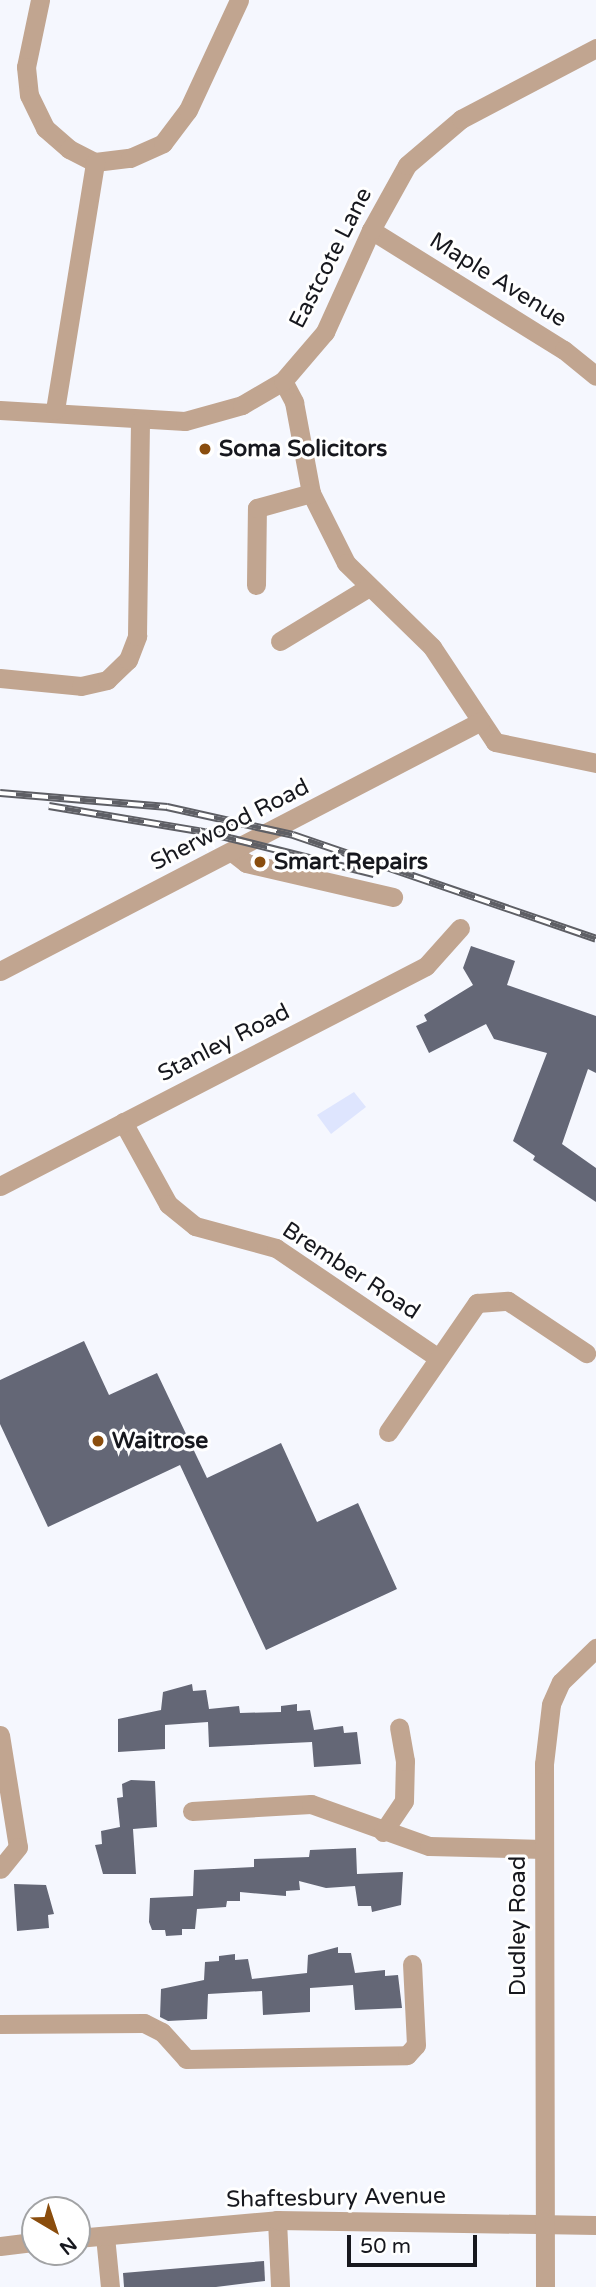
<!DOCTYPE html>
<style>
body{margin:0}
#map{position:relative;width:596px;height:2287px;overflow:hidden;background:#f5f7fe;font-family:"Varela Round",sans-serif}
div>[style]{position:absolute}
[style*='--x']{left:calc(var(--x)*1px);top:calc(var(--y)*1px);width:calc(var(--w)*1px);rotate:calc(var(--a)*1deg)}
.green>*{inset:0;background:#dee5fe}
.building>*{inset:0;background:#646776}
.minor>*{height:19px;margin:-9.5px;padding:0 9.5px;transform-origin:9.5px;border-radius:9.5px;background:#c1a590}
.rail>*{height:8px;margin-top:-4px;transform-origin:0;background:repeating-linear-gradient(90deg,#fff 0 16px,#5e5f65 0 32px);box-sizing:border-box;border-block:2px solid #5e5f65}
.dots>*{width:19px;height:19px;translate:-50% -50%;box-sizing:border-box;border:4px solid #fff;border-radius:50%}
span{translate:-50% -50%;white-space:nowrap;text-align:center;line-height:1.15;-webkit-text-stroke:6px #fff;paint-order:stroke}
.street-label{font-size:23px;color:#17181e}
.poi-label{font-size:23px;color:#17181e;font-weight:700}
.left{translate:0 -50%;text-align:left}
.north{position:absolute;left:21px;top:2196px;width:70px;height:70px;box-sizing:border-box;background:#fff;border:2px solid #a2a3a5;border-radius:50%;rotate:141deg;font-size:19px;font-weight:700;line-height:28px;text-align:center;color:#17181e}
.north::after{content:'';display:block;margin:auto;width:24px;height:32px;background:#8a4d0d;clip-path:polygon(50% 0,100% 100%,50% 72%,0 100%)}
.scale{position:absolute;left:347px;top:2235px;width:130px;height:32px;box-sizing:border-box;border:4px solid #17181e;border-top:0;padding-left:9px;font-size:21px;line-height:24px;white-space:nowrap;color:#17181e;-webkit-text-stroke:5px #fff;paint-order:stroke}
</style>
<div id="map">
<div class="green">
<div style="clip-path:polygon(354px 1092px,366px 1107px,331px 1134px,317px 1115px)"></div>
</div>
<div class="building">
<div style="clip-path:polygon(471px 946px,515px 961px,507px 985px,596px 1016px,596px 1073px,588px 1069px,562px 1144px,596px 1168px,596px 1202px,533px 1160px,535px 1156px,513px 1141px,547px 1053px,494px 1039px,486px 1024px,429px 1053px,416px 1026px,427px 1021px,424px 1015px,473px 985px,463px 968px)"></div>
<div style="clip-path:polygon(84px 1341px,109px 1395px,157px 1373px,207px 1478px,281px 1443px,317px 1522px,358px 1503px,397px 1589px,266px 1650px,180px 1465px,48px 1527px,0 1424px,0 1380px)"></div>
<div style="clip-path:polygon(192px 1684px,193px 1691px,206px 1690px,209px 1709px,239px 1706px,240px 1713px,281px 1712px,281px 1706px,297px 1704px,297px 1711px,310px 1710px,314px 1730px,343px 1726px,344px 1733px,357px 1732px,361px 1764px,314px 1767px,312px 1742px,209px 1747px,208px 1722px,165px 1725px,165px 1749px,118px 1752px,118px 1719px,161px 1710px,163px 1692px)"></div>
<div style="clip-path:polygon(131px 1780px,155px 1781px,157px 1827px,133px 1829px,136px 1874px,103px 1874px,95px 1845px,102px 1844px,101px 1831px,120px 1827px,117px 1798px,123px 1797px,122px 1784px)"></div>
<div style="clip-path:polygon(356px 1848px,357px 1874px,403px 1872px,401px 1905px,372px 1912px,371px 1906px,358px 1906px,355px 1886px,326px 1888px,299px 1881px,300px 1890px,286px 1891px,286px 1896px,240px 1892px,240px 1901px,227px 1901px,226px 1907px,197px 1909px,195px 1929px,182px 1929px,182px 1935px,166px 1936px,165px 1930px,152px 1930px,149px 1922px,150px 1898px,193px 1896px,194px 1870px,254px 1867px,254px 1859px,309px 1857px,310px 1850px)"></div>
<div style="clip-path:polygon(14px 1884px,46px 1885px,54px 1914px,48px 1915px,49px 1928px,17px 1931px)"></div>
<div style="clip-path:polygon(338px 1947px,338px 1953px,351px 1953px,355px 1973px,385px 1970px,385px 1976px,398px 1975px,402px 2008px,355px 2010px,353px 1985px,310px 1988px,310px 2012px,263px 2015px,262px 1991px,208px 1994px,207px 2019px,168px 2021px,160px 2017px,161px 1989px,204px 1980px,205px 1962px,219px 1961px,219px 1956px,235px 1954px,235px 1960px,248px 1959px,252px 1979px,307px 1973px,308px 1955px)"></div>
<div style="clip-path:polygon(264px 2261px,265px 2281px,216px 2287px,124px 2287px,123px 2273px)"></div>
</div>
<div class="minor">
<div style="--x:40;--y:0;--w:68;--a:101.8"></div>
<div style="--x:26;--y:67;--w:28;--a:84"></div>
<div style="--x:29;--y:95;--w:37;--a:64"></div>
<div style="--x:45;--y:128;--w:32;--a:41"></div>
<div style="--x:69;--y:149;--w:29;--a:27"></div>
<div style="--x:95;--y:162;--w:35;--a:-7"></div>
<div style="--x:130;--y:158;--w:36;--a:-24"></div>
<div style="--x:163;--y:143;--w:41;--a:-52.9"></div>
<div style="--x:188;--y:110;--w:121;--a:-65.1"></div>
<div style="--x:371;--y:230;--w:227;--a:31.9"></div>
<div style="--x:564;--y:350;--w:41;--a:39.1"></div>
<div style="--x:283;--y:381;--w:24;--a:62"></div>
<div style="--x:294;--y:402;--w:93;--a:79.4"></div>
<div style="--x:311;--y:493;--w:78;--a:63.4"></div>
<div style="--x:346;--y:563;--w:120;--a:44.3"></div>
<div style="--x:432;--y:647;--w:114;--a:56.4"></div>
<div style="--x:495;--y:742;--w:103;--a:11.7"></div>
<div style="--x:0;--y:410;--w:185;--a:3.4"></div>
<div style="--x:185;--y:421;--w:59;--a:-15.7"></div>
<div style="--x:242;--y:405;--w:48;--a:-30.3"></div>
<div style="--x:283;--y:381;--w:65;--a:-49.4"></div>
<div style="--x:325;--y:332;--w:112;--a:-65.7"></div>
<div style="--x:371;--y:230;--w:74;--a:-61"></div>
<div style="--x:407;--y:165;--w:71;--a:-40.4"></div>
<div style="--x:461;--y:119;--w:153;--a:-27.7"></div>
<div style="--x:55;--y:410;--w:251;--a:-80.8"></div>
<div style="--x:256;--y:585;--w:77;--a:-89.3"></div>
<div style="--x:257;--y:508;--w:56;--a:-15.5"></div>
<div style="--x:280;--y:641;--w:102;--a:-31.3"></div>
<div style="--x:0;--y:678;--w:81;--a:5.6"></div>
<div style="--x:81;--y:686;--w:27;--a:-13"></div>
<div style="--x:107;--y:680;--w:29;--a:-44"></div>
<div style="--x:128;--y:660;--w:26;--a:-69"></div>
<div style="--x:137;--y:636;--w:215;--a:-89.2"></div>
<div style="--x:232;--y:852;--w:18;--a:38"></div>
<div style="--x:246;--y:863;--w:151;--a:13"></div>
<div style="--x:0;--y:971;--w:542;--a:-27.46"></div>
<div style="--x:123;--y:1122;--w:94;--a:61.2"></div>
<div style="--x:168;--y:1204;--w:35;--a:39"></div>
<div style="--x:195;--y:1226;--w:84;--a:15.2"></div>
<div style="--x:276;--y:1248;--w:194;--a:34.1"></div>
<div style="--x:0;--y:1186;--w:479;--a:-27.3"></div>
<div style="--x:426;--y:966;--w:51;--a:-48.2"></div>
<div style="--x:388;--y:1432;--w:157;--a:-55.4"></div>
<div style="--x:477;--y:1303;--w:31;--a:-4"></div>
<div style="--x:508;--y:1301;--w:94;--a:33.7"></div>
<div style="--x:0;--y:1735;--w:113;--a:80.9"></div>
<div style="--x:18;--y:1847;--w:28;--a:129"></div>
<div style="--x:192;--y:1811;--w:119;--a:-3.4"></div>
<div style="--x:311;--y:1804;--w:125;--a:19.6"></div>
<div style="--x:429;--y:1846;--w:114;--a:1.5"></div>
<div style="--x:383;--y:1832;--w:37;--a:-56"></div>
<div style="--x:404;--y:1801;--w:40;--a:-88.6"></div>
<div style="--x:405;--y:1761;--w:34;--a:-100"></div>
<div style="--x:0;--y:2024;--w:144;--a:-0.4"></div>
<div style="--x:144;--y:2023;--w:20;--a:27"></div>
<div style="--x:162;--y:2032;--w:36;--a:48"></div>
<div style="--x:186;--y:2059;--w:221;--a:-1"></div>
<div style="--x:407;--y:2055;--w:13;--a:-48"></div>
<div style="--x:416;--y:2045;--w:81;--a:-92.8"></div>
<div style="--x:277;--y:2220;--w:67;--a:87.4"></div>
<div style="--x:105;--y:2236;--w:51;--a:84.4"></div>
<div style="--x:77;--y:2238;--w:201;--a:-5.1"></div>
<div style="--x:277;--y:2220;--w:319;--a:0.9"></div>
<div style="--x:0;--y:2246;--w:35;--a:-7"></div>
<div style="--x:545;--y:2287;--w:523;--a:-90.11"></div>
<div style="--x:544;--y:1764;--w:60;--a:-83.3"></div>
<div style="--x:551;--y:1704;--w:24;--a:-66"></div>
<div style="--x:561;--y:1682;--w:49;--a:-44.2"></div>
</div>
<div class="rail">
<div style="--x:0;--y:793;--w:168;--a:4.8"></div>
<div style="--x:167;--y:807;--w:129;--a:12.5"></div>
<div style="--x:293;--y:835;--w:320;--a:18.9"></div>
<div style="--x:49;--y:806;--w:158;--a:9.5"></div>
<div style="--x:205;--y:832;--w:174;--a:14"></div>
</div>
<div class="dots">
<div style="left:205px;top:449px;background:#8a4d0d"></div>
<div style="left:260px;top:862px;background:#8a4d0d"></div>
<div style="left:98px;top:1441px;background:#8a4d0d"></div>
</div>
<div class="street-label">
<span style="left:331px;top:258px;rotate:-63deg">Eastcote Lane</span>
<span style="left:498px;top:280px;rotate:32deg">Maple Avenue</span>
<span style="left:230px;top:825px;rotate:-27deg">Sherwood Road</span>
<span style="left:224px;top:1043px;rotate:-27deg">Stanley Road</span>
<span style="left:351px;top:1271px;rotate:33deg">Brember Road</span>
<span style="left:518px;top:1926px;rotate:-90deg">Dudley Road</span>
<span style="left:336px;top:2198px;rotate:-1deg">Shaftesbury Avenue</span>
</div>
<div class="poi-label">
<span class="left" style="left:219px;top:449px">Soma Solicitors</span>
<span class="left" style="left:274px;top:862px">Smart Repairs</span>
<span class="left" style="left:112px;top:1441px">Waitrose</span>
</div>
<div class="north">N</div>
<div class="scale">50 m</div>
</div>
